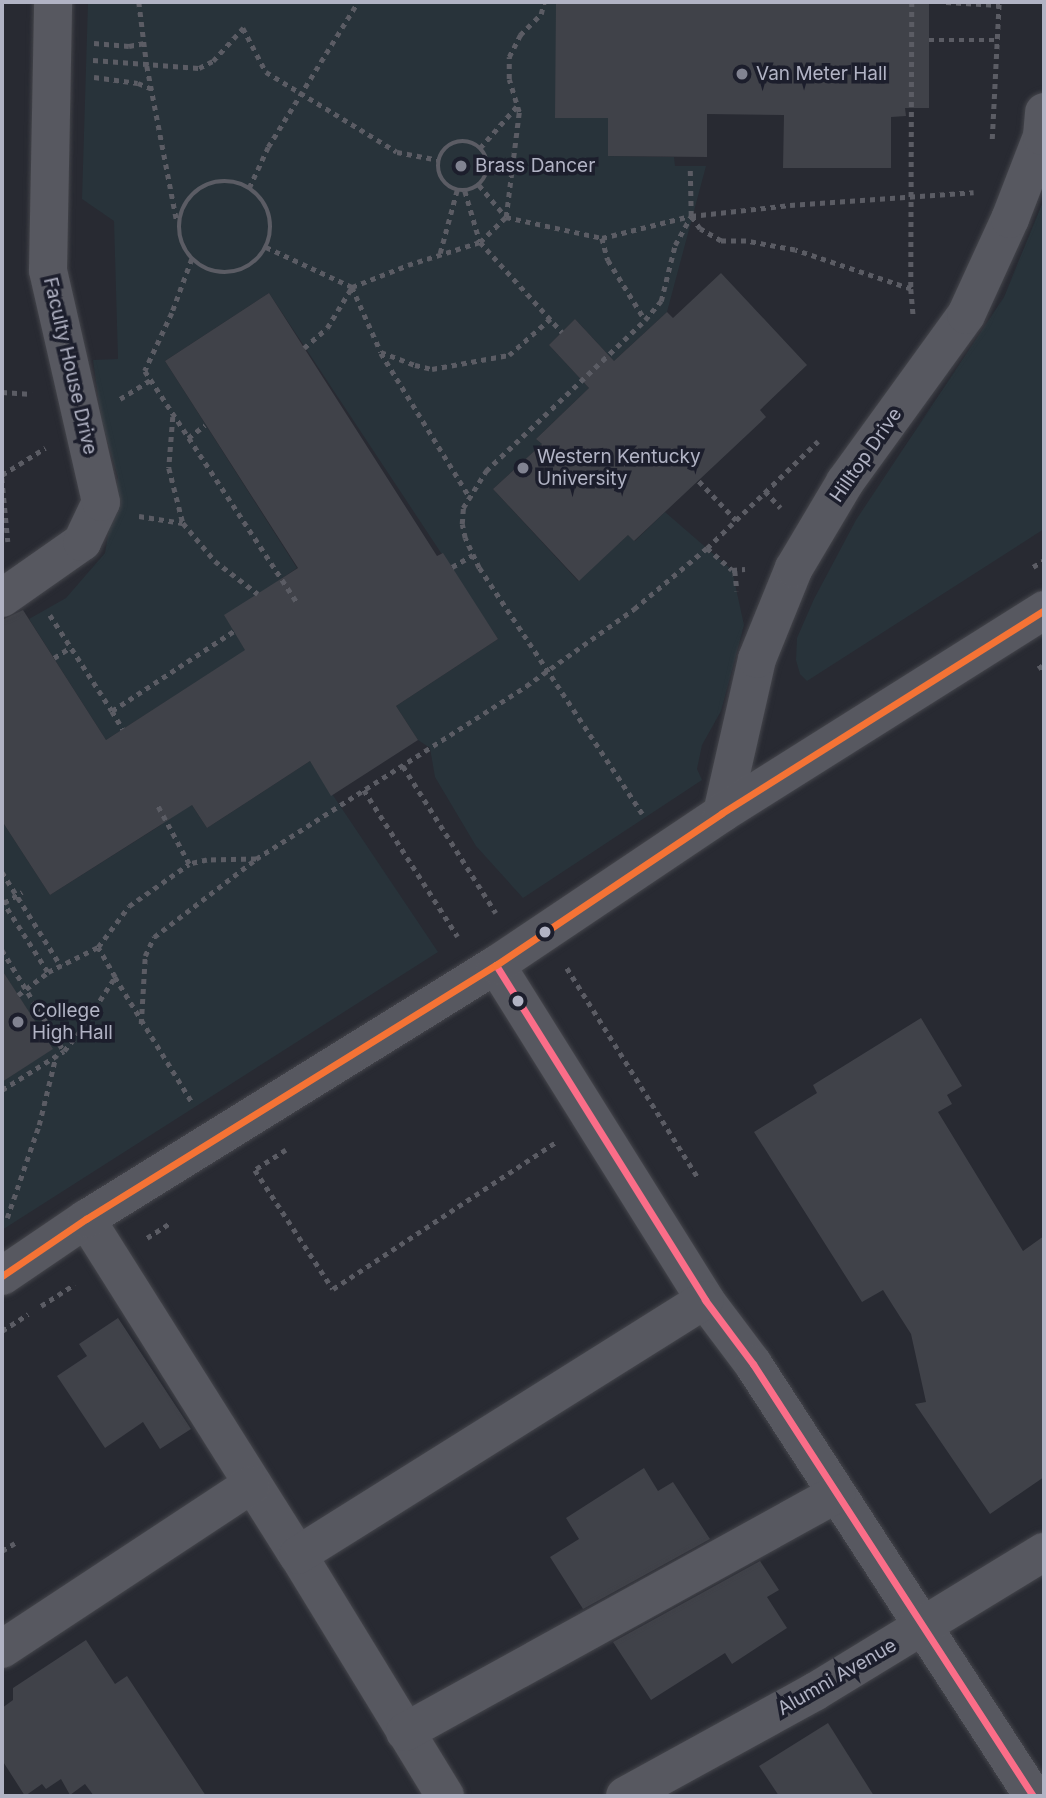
<!DOCTYPE html>
<style>
body{margin:0}
#map{position:relative;width:1046px;height:1798px;overflow:hidden;background:#282a32;font-family:Inter,sans-serif}
div>[style]{position:absolute}
[style*='--x']{left:calc(var(--x)*1px);top:calc(var(--y)*1px);width:calc(var(--w)*1px);rotate:calc(var(--a)*1deg)}
.green>*{inset:0;background:#28333a}
.building>*{inset:0;background:#404249}
.path>*{height:4.5px;margin-top:-2.25px;transform-origin:0;background:repeating-linear-gradient(90deg,#5b5c64 0 5px,transparent 0 10px)}
.path>.ring{margin:-2.25px;padding:0;box-sizing:content-box;background:none;border:4.5px solid #5b5c64;border-radius:50%}
.roads{filter:drop-shadow(0 0 2px #44454b) drop-shadow(0 0 2px #44454b)}
.minor>*{height:38px;margin:-19px;padding:0 19px;transform-origin:19px;border-radius:19px;background:#575860}
.bus-1>*{height:7px;margin:-3.5px;padding:0 3.5px;transform-origin:3.5px;border-radius:3.5px;background:#fb6d88}
.bus-2>*{height:7px;margin:-3.5px;padding:0 3.5px;transform-origin:3.5px;border-radius:3.5px;background:#f57335}
.dots>*{width:19px;height:19px;translate:-50% -50%;box-sizing:border-box;border:4px solid #1c1e2c;border-radius:50%}
span{translate:-50% -50%;white-space:nowrap;text-align:center;line-height:1.15;-webkit-text-stroke:7px #1c1e2c;paint-order:stroke}
.poi-label{font-size:19px;color:#b1b3c4}
.left{translate:0 -50%;text-align:left}
.street-label{font-size:19px;color:#b1b3c4}
.frame{position:absolute;inset:0;border:4px solid #b1b3c4;pointer-events:none}
</style>
<div id="map">
<div class="green">
<div style="clip-path:polygon(88px 2px,556px 2px,556px 118px,608px 118px,608px 156px,674px 157px,675px 166px,706px 166px,667px 312px,614px 361px,575px 319px,549px 345px,589px 388px,536px 439px,542px 444px,493px 489px,578px 581px,628px 535px,635px 541px,665px 512px,732px 570px,744px 625px,721px 711px,702px 745px,697px 769px,702px 780px,523px 898px,476px 846px,435px 777px,430px 748px,418px 740px,396px 706px,498px 639px,269px 293px,165px 361px,297px 568px,278px 581px,246px 650px,106px 740px,29px 619px,66px 598px,105px 553px,118px 477px,102px 423px,93px 360px,118px 359px,114px 221px,82px 199px)"></div>
<div style="clip-path:polygon(1044px 199px,1044px 529px,807px 681px,800px 674px,796px 660px,797px 638px,814px 599px,856px 520px,1004px 297px)"></div>
<div style="clip-path:polygon(310px 761px,438px 952px,2px 1230px,2px 1082px,52px 1049px,2px 970px,2px 821px,50px 895px,161px 825px,180px 787px,207px 828px)"></div>
</div>
<div class="building">
<div style="clip-path:polygon(556px 2px,929px 2px,929px 108px,905px 108px,906px 116px,891px 117px,891px 168px,783px 168px,784px 115px,707px 114px,707px 157px,608px 156px,608px 118px,555px 118px)"></div>
<div style="clip-path:polygon(721px 273px,807px 365px,760px 410px,766px 417px,634px 541px,628px 535px,579px 581px,493px 489px,542px 444px,536px 439px,589px 388px,549px 345px,575px 319px,614px 361px,667px 312px,673px 318px)"></div>
<div style="clip-path:polygon(269px 293px,437px 556px,443px 553px,498px 639px,396px 706px,418px 740px,331px 796px,310px 761px,207px 828px,192px 805px,50px 895px,2px 821px,2px 620px,23px 610px,106px 740px,245px 650px,224px 615px,298px 568px,165px 361px)"></div>
<div style="clip-path:polygon(2px 970px,53px 1049px,2px 1082px)"></div>
<div style="clip-path:polygon(921px 1018px,962px 1086px,947px 1095px,952px 1104px,938px 1112px,1023px 1251px,1044px 1236px,1044px 1477px,990px 1514px,915px 1404px,926px 1402px,911px 1334px,883px 1290px,862px 1302px,754px 1132px,817px 1093px,813px 1085px)"></div>
<div style="clip-path:polygon(118px 1318px,191px 1429px,160px 1449px,143px 1422px,105px 1448px,57px 1376px,87px 1356px,79px 1344px)"></div>
<div style="clip-path:polygon(644px 1468px,658px 1491px,673px 1482px,710px 1539px,583px 1609px,550px 1557px,579px 1539px,566px 1518px)"></div>
<div style="clip-path:polygon(760px 1561px,779px 1590px,767px 1597px,787px 1628px,732px 1664px,725px 1653px,651px 1700px,613px 1642px)"></div>
<div style="clip-path:polygon(86px 1640px,115px 1684px,127px 1676px,206px 1796px,94px 1796px,85px 1784px,70px 1795px,61px 1779px,46px 1789px,42px 1784px,25px 1796px,2px 1760px,2px 1708px,13px 1700px,13px 1688px)"></div>
<div style="clip-path:polygon(828px 1723px,874px 1796px,779px 1796px,759px 1766px)"></div>
</div>
<div class="path">
<div style="--x:139;--y:2;--w:64;--a:82.9"></div>
<div style="--x:147;--y:66;--w:159;--a:79.1"></div>
<div style="--x:912;--y:2;--w:287;--a:90.2"></div>
<div style="--x:911;--y:289;--w:25;--a:85"></div>
<div style="--x:946;--y:2;--w:53;--a:3.2"></div>
<div style="--x:929;--y:40;--w:69;--a:0"></div>
<div style="--x:94;--y:43;--w:35;--a:5"></div>
<div style="--x:129;--y:46;--w:16;--a:-11"></div>
<div style="--x:93;--y:60;--w:106;--a:4.3"></div>
<div style="--x:199;--y:68;--w:16;--a:-27"></div>
<div style="--x:213;--y:61;--w:45;--a:-47.7"></div>
<div style="--x:243;--y:28;--w:50;--a:62.4"></div>
<div style="--x:266;--y:72;--w:153;--a:31.4"></div>
<div style="--x:397;--y:152;--w:43;--a:10.8"></div>
<div style="--x:94;--y:77;--w:44;--a:7.8"></div>
<div style="--x:138;--y:83;--w:13;--a:23"></div>
<div style="--x:992;--y:139;--w:137;--a:-87.1"></div>
<div class="ring" style="left:438px;top:141px;width:45.5px;height:45.5px"></div>
<div style="--x:480;--y:148;--w:56;--a:-48.6"></div>
<div class="ring" style="left:179px;top:181px;width:87.5px;height:87.5px"></div>
<div style="--x:479;--y:185;--w:42;--a:49.8"></div>
<div style="--x:506;--y:217;--w:98;--a:12.3"></div>
<div style="--x:602;--y:238;--w:91;--a:-14"></div>
<div style="--x:249;--y:188;--w:45;--a:-65.1"></div>
<div style="--x:268;--y:147;--w:171;--a:-58.2"></div>
<div style="--x:465;--y:191;--w:53;--a:73.6"></div>
<div style="--x:480;--y:242;--w:122;--a:47.7"></div>
<div style="--x:602;--y:238;--w:23;--a:75"></div>
<div style="--x:608;--y:260;--w:70;--a:58.3"></div>
<div style="--x:645;--y:320;--w:25;--a:-50"></div>
<div style="--x:661;--y:301;--w:58;--a:-76"></div>
<div style="--x:675;--y:245;--w:33;--a:-61"></div>
<div style="--x:691;--y:216;--w:49;--a:-91.2"></div>
<div style="--x:266;--y:247;--w:95;--a:24.9"></div>
<div style="--x:352;--y:287;--w:71;--a:66"></div>
<div style="--x:381;--y:352;--w:36;--a:21"></div>
<div style="--x:415;--y:365;--w:17;--a:13"></div>
<div style="--x:432;--y:369;--w:78;--a:-10.3"></div>
<div style="--x:509;--y:355;--w:55;--a:-41.3"></div>
<div style="--x:440;--y:253;--w:65;--a:-74.9"></div>
<div style="--x:192;--y:259;--w:58;--a:110.3"></div>
<div style="--x:172;--y:313;--w:64;--a:115"></div>
<div style="--x:145;--y:371;--w:277;--a:56.7"></div>
<div style="--x:911;--y:289;--w:122;--a:-161.4"></div>
<div style="--x:795;--y:250;--w:50;--a:-169.6"></div>
<div style="--x:746;--y:241;--w:25;--a:180"></div>
<div style="--x:721;--y:241;--w:24;--a:-150"></div>
<div style="--x:700;--y:229;--w:16;--a:-125"></div>
<div style="--x:691;--y:216;--w:100;--a:-6.3"></div>
<div style="--x:790;--y:205;--w:184;--a:-4"></div>
<div style="--x:304;--y:348;--w:30;--a:-41"></div>
<div style="--x:327;--y:328;--w:48;--a:-58.6"></div>
<div style="--x:352;--y:287;--w:60;--a:-21.4"></div>
<div style="--x:408;--y:265;--w:76;--a:-17.7"></div>
<div style="--x:480;--y:242;--w:36;--a:-44"></div>
<div style="--x:506;--y:217;--w:106;--a:-82.9"></div>
<div style="--x:519;--y:112;--w:34;--a:-107"></div>
<div style="--x:509;--y:79;--w:22;--a:-90"></div>
<div style="--x:509;--y:57;--w:25;--a:-63"></div>
<div style="--x:520;--y:35;--w:30;--a:-45"></div>
<div style="--x:541;--y:14;--w:12;--a:-76"></div>
<div style="--x:381;--y:353;--w:168;--a:58.4"></div>
<div style="--x:2;--y:392;--w:30;--a:4"></div>
<div style="--x:120;--y:399;--w:36;--a:-32"></div>
<div style="--x:173;--y:417;--w:51;--a:94.5"></div>
<div style="--x:169;--y:468;--w:57;--a:75.7"></div>
<div style="--x:183;--y:523;--w:50;--a:49.9"></div>
<div style="--x:215;--y:561;--w:54;--a:37.5"></div>
<div style="--x:188;--y:438;--w:21;--a:-37"></div>
<div style="--x:2;--y:475;--w:51;--a:-32.1"></div>
<div style="--x:2;--y:478;--w:64;--a:84.6"></div>
<div style="--x:699;--y:481;--w:54;--a:46.5"></div>
<div style="--x:765;--y:491;--w:23;--a:47"></div>
<div style="--x:139;--y:516;--w:44;--a:9.2"></div>
<div style="--x:707;--y:548;--w:33;--a:41"></div>
<div style="--x:732;--y:570;--w:13;--a:-4"></div>
<div style="--x:452;--y:567;--w:24;--a:-30"></div>
<div style="--x:1033;--y:567;--w:13;--a:-32"></div>
<div style="--x:735;--y:571;--w:20;--a:84"></div>
<div style="--x:50;--y:615;--w:114;--a:57.1"></div>
<div style="--x:112;--y:711;--w:146;--a:-33.3"></div>
<div style="--x:54;--y:658;--w:20;--a:-33"></div>
<div style="--x:1039;--y:665;--w:9;--a:54"></div>
<div style="--x:112;--y:711;--w:21;--a:59"></div>
<div style="--x:403;--y:766;--w:174;--a:57.7"></div>
<div style="--x:364;--y:790;--w:174;--a:57.4"></div>
<div style="--x:642;--y:814;--w:295;--a:-123.5"></div>
<div style="--x:479;--y:568;--w:33;--a:-115"></div>
<div style="--x:465;--y:538;--w:14;--a:-102"></div>
<div style="--x:462;--y:524;--w:16;--a:-86"></div>
<div style="--x:463;--y:508;--w:44;--a:-58.1"></div>
<div style="--x:486;--y:471;--w:219;--a:-43.5"></div>
<div style="--x:256;--y:859;--w:321;--a:-32.6"></div>
<div style="--x:526;--y:686;--w:133;--a:-35.5"></div>
<div style="--x:634;--y:609;--w:95;--a:-39.9"></div>
<div style="--x:707;--y:548;--w:154;--a:-43.9"></div>
<div style="--x:2;--y:872;--w:111;--a:57.9"></div>
<div style="--x:2;--y:900;--w:85;--a:57.4"></div>
<div style="--x:4;--y:903;--w:21;--a:-31"></div>
<div style="--x:2;--y:950;--w:119;--a:58.5"></div>
<div style="--x:64;--y:1051;--w:22;--a:-51"></div>
<div style="--x:78;--y:1034;--w:68;--a:-57"></div>
<div style="--x:115;--y:977;--w:34;--a:-120"></div>
<div style="--x:567;--y:968;--w:249;--a:58"></div>
<div style="--x:115;--y:977;--w:149;--a:58.4"></div>
<div style="--x:18;--y:995;--w:38;--a:-37"></div>
<div style="--x:48;--y:972;--w:56;--a:-26.6"></div>
<div style="--x:98;--y:947;--w:51;--a:-52.9"></div>
<div style="--x:129;--y:906;--w:73;--a:-35"></div>
<div style="--x:141;--y:1024;--w:68;--a:-86.6"></div>
<div style="--x:145;--y:956;--w:21;--a:-65"></div>
<div style="--x:154;--y:937;--w:128;--a:-37.4"></div>
<div style="--x:256;--y:859;--w:49;--a:178.8"></div>
<div style="--x:207;--y:860;--w:18;--a:167"></div>
<div style="--x:189;--y:864;--w:69;--a:-118.4"></div>
<div style="--x:2;--y:1090;--w:73;--a:-32.2"></div>
<div style="--x:286;--y:1150;--w:37;--a:147"></div>
<div style="--x:255;--y:1170;--w:142;--a:56.8"></div>
<div style="--x:333;--y:1289;--w:267;--a:-33.4"></div>
<div style="--x:7;--y:1218;--w:98;--a:-71"></div>
<div style="--x:39;--y:1125;--w:72;--a:-76.3"></div>
<div style="--x:147;--y:1238;--w:27;--a:-33"></div>
<div style="--x:41;--y:1306;--w:40;--a:-32.9"></div>
<div style="--x:2;--y:1331;--w:31;--a:-33"></div>
<div style="--x:2;--y:1551;--w:15;--a:-32"></div>
</div>
<div class="roads">
<div class="minor">
<div style="--x:2;--y:598;--w:98;--a:-35"></div>
<div style="--x:82;--y:542;--w:44;--a:-64.6"></div>
<div style="--x:101;--y:502;--w:238;--a:-102.9"></div>
<div style="--x:48;--y:270;--w:268;--a:-88.9"></div>
<div style="--x:722;--y:813;--w:158;--a:-77.2"></div>
<div style="--x:757;--y:659;--w:98;--a:-67.9"></div>
<div style="--x:794;--y:568;--w:100;--a:-59.3"></div>
<div style="--x:845;--y:482;--w:206;--a:-54.1"></div>
<div style="--x:966;--y:315;--w:106;--a:-65.4"></div>
<div style="--x:1010;--y:219;--w:89;--a:-68.9"></div>
<div style="--x:1042;--y:136;--w:24;--a:-85"></div>
<div style="--x:496;--y:965;--w:395;--a:58"></div>
<div style="--x:705;--y:1300;--w:80;--a:53.1"></div>
<div style="--x:753;--y:1364;--w:515;--a:57.05"></div>
<div style="--x:86;--y:1219;--w:397;--a:57.8"></div>
<div style="--x:298;--y:1555;--w:282;--a:58.6"></div>
<div style="--x:2;--y:1276;--w:102;--a:-34.2"></div>
<div style="--x:86;--y:1219;--w:482;--a:-31.8"></div>
<div style="--x:496;--y:965;--w:272;--a:-33.9"></div>
<div style="--x:722;--y:813;--w:381;--a:-32.2"></div>
<div style="--x:298;--y:1555;--w:480;--a:-32.1"></div>
<div style="--x:2;--y:1649;--w:298;--a:-33.4"></div>
<div style="--x:405;--y:1732;--w:493;--a:-28.9"></div>
<div style="--x:625;--y:1796;--w:218;--a:-28.8"></div>
<div style="--x:816;--y:1691;--w:267;--a:-31.4"></div>
</div>
</div>
<div class="bus-1">
<div style="--x:496;--y:965;--w:395;--a:58"></div>
<div style="--x:705;--y:1300;--w:80;--a:53.1"></div>
<div style="--x:753;--y:1364;--w:515;--a:57.05"></div>
</div>
<div class="bus-2">
<div style="--x:2;--y:1276;--w:102;--a:-34.2"></div>
<div style="--x:86;--y:1219;--w:482;--a:-31.8"></div>
<div style="--x:496;--y:965;--w:272;--a:-33.9"></div>
<div style="--x:722;--y:813;--w:381;--a:-32.2"></div>
</div>
<div class="dots">
<div style="left:742px;top:74px;background:#818391"></div>
<div style="left:461px;top:166px;background:#818391"></div>
<div style="left:523px;top:468px;background:#818391"></div>
<div style="left:545px;top:932px;background:#b1b3c4"></div>
<div style="left:518px;top:1001px;background:#b1b3c4"></div>
<div style="left:18px;top:1022px;background:#818391"></div>
</div>
<div class="poi-label">
<span class="left" style="left:756px;top:74px">Van Meter Hall</span>
<span class="left" style="left:475px;top:166px">Brass Dancer</span>
<span class="left" style="left:537px;top:468px">Western Kentucky<br>University</span>
<span class="left" style="left:32px;top:1022px">College<br>High Hall</span>
</div>
<div class="street-label">
<span style="left:70px;top:366px;rotate:77deg">Faculty House Drive</span>
<span style="left:866px;top:455px;rotate:-55deg">Hilltop Drive</span>
<span style="left:837px;top:1677px;rotate:-30deg">Alumni Avenue</span>
</div>
<div class="frame"></div>
</div>
